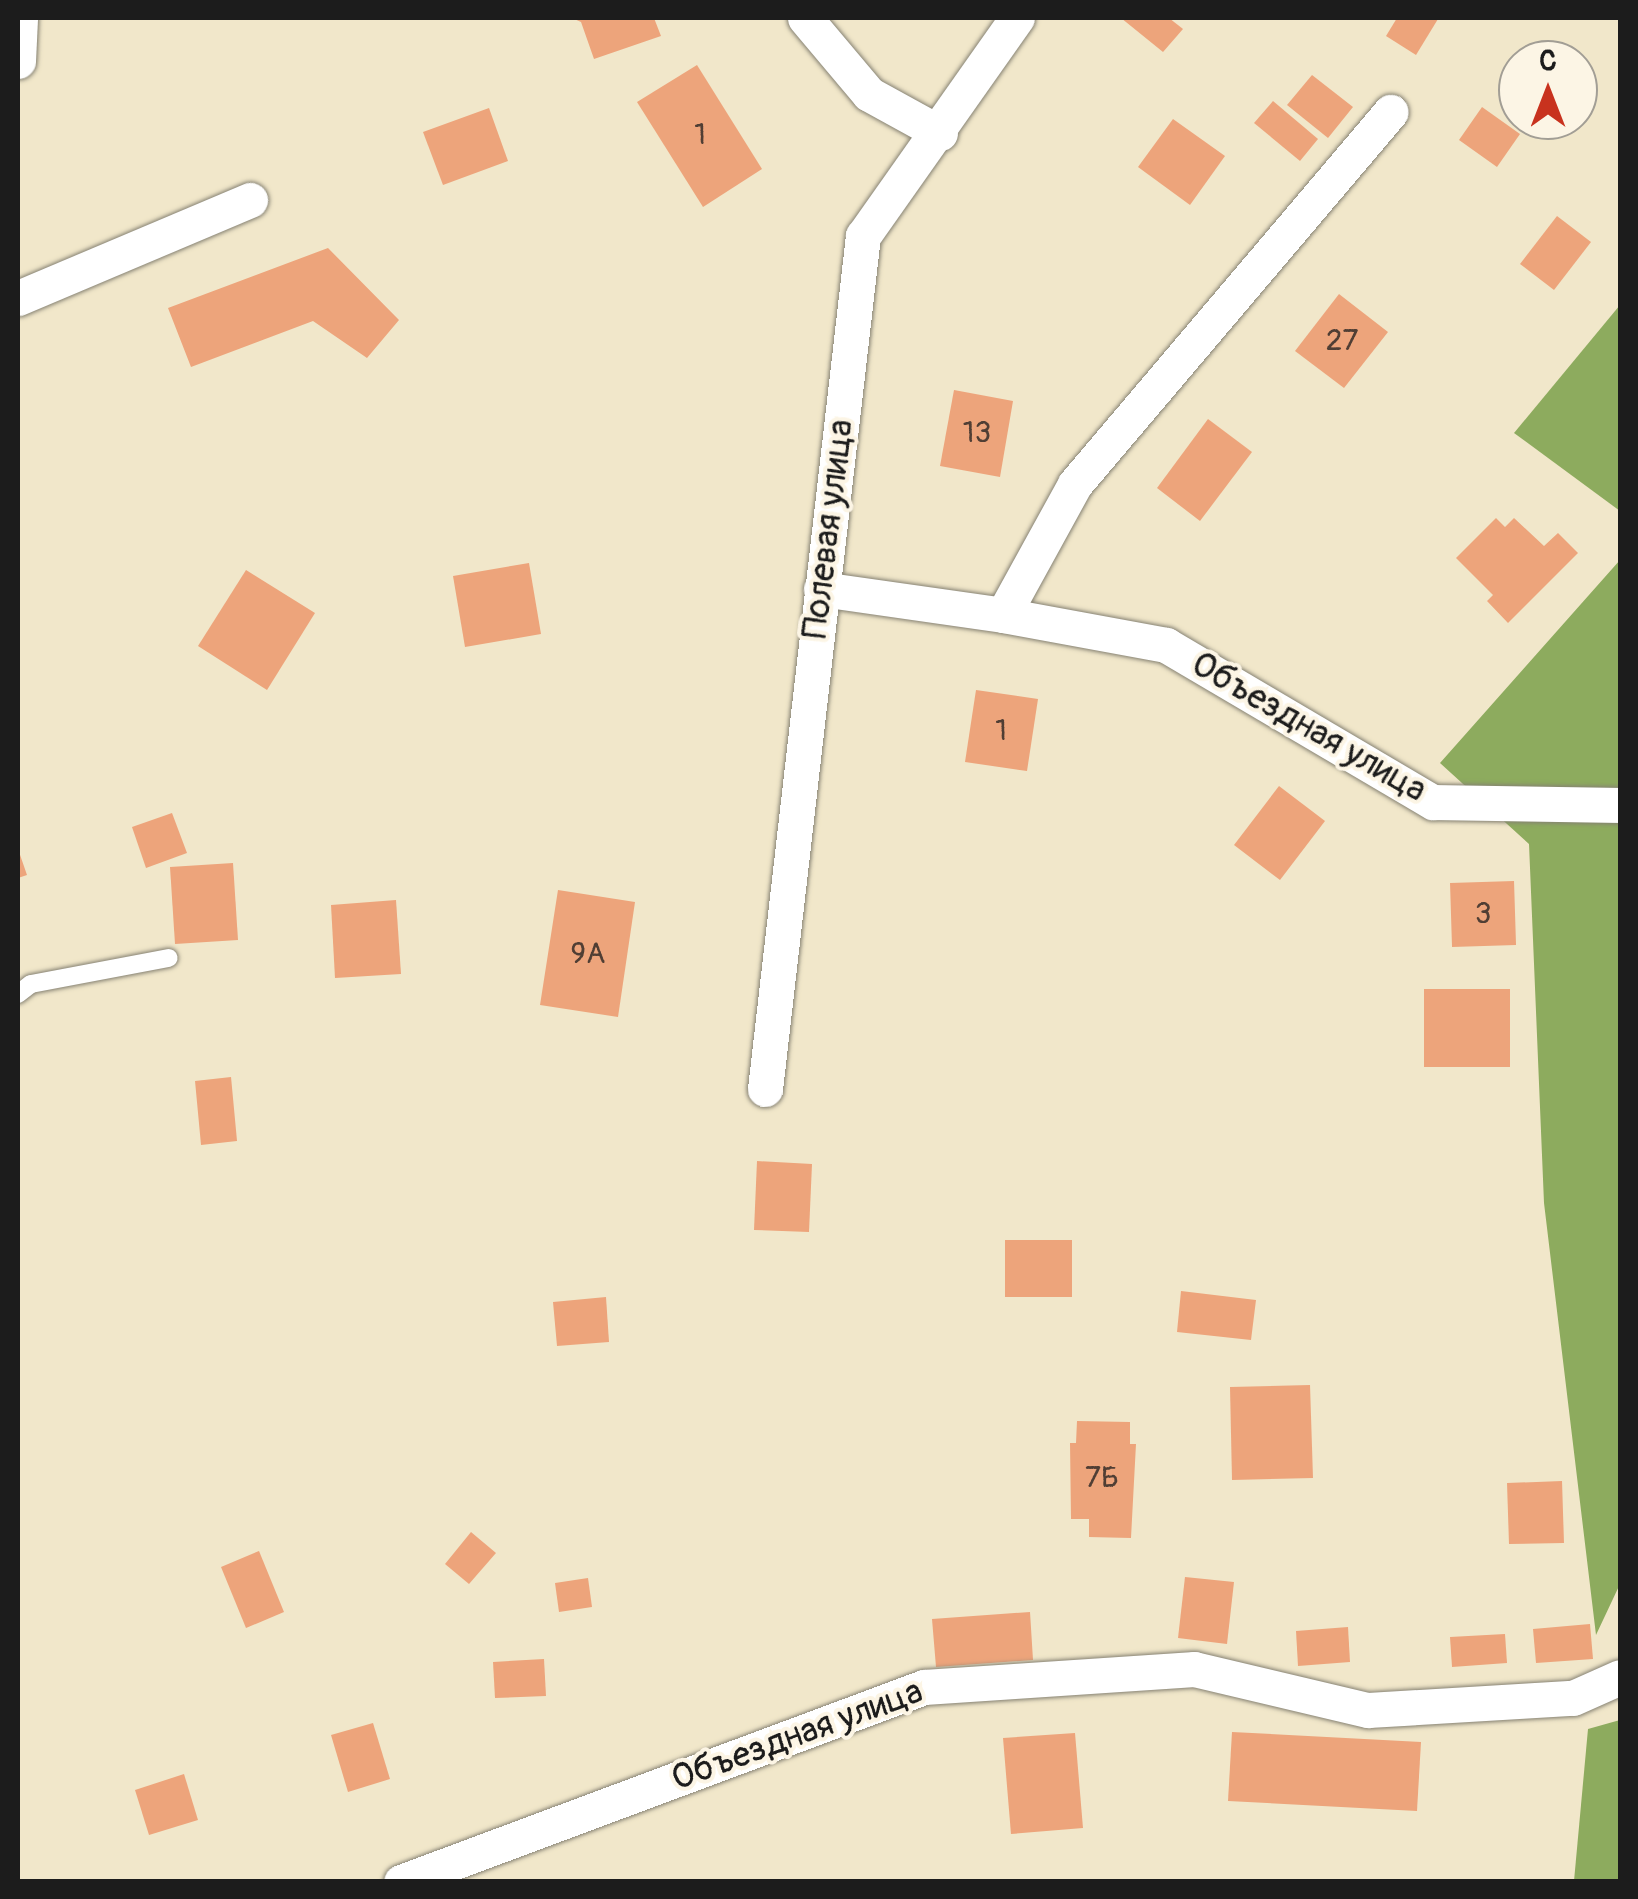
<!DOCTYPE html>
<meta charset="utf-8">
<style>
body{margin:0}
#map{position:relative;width:1638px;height:1899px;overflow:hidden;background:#f1e7ca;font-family:Pangolin,sans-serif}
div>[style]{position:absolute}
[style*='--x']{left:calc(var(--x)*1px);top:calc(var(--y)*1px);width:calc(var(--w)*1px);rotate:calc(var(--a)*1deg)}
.forest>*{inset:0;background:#8dab5e}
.building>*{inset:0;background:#eda47b}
.roads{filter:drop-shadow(0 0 2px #868273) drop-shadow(0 0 2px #868273)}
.service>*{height:18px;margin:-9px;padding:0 9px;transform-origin:9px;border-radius:9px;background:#fff}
.minor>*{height:35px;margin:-17.5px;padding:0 17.5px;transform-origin:17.5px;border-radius:17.5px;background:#fff}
span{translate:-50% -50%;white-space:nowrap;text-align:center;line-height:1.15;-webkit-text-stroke:8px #fcf5e5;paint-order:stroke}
.number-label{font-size:30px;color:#503e34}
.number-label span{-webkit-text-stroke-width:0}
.street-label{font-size:35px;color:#1c1c1c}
.frame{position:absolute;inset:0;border:20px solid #1c1c1c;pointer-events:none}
.north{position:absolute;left:1498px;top:40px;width:100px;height:100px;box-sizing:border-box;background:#fcf5e5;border:2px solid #a29e95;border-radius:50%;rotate:0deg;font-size:28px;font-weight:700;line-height:40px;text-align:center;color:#1c1c1c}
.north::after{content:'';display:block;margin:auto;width:35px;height:45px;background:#c8321e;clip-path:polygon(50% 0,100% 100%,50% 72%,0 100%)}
</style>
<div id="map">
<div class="forest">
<div style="clip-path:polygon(1620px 305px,1620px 511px,1514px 433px)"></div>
<div style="clip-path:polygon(1620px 560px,1620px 1584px,1596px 1635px,1544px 1203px,1529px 844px,1440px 763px)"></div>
<div style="clip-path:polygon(1620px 1720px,1620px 1881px,1574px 1881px,1588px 1729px)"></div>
</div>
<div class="building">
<div style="clip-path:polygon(572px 18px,654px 18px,661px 36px,594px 59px,581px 22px)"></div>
<div style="clip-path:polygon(1121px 18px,1169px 18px,1183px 29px,1163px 52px)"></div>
<div style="clip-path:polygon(1397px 18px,1438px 19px,1416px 55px,1386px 36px)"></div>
<div style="clip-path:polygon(697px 65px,762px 169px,703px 207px,637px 102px)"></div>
<div style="clip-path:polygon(1312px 75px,1353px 107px,1328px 138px,1287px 105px)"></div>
<div style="clip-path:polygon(1273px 101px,1318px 139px,1300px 161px,1254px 123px)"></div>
<div style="clip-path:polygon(1482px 107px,1520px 134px,1497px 167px,1459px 140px)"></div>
<div style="clip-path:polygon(489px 108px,508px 161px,443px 185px,423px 132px)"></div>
<div style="clip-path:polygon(1173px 119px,1225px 156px,1190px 205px,1138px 167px)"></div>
<div style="clip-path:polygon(1557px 216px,1591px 242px,1554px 290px,1520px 264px)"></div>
<div style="clip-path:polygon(328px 248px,399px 320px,367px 358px,313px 321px,191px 367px,168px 308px)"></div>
<div style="clip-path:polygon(1339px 294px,1388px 332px,1344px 388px,1295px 351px)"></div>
<div style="clip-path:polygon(954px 390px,1013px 401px,1000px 477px,940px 466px)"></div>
<div style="clip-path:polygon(1208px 419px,1252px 452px,1200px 521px,1157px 488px)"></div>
<div style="clip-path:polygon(1496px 518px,1505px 527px,1514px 518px,1544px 546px,1558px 533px,1578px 553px,1508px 623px,1487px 601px,1493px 595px,1456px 558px)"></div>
<div style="clip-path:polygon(529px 563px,541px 634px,465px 647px,453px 576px)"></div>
<div style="clip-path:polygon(246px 570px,315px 613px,267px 690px,198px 646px)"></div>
<div style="clip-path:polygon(976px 690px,1038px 699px,1027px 771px,965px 762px)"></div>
<div style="clip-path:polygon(1279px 786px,1325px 821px,1280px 880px,1234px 845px)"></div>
<div style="clip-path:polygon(172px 813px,187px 853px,146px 868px,132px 827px)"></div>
<div style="clip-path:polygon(18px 849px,27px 875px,18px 878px)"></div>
<div style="clip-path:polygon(233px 863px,238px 940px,175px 944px,170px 867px)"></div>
<div style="clip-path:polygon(1514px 881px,1516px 945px,1452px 947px,1450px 883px)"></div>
<div style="clip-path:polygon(558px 890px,635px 902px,618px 1017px,540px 1005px)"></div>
<div style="clip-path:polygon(396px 900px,401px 974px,335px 978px,331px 905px)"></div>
<div style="clip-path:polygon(1424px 989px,1510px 989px,1510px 1067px,1424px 1067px)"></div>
<div style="clip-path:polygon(231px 1077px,237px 1141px,201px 1145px,195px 1081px)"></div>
<div style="clip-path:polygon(757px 1161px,812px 1164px,809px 1232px,754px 1230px)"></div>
<div style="clip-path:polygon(1005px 1240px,1072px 1240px,1072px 1297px,1005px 1297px)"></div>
<div style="clip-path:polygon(1181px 1291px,1256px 1300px,1251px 1340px,1177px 1332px)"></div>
<div style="clip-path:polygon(606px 1297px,609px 1342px,557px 1346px,553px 1302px)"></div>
<div style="clip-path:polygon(1310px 1385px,1313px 1478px,1232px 1480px,1230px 1387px)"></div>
<div style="clip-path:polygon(1077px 1421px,1130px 1422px,1130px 1444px,1136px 1444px,1131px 1538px,1089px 1537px,1089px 1519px,1071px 1519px,1070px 1443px,1076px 1443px)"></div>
<div style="clip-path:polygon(1562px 1481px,1564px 1543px,1509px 1544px,1507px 1483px)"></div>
<div style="clip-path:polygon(471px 1532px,496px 1553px,469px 1584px,445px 1564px)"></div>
<div style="clip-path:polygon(259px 1551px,284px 1612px,246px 1628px,221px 1567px)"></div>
<div style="clip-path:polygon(1185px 1577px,1234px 1582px,1227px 1644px,1178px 1638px)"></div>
<div style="clip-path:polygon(588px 1578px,592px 1607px,559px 1612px,555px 1583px)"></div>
<div style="clip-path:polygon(1030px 1612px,1033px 1660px,936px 1667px,932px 1619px)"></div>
<div style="clip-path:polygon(1590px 1624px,1593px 1659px,1536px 1663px,1533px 1629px)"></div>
<div style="clip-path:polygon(1348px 1627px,1350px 1662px,1298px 1666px,1296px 1631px)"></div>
<div style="clip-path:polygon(1505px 1634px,1507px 1663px,1452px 1667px,1450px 1637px)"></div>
<div style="clip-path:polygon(544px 1659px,546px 1696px,495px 1698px,493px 1662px)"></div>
<div style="clip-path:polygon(373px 1723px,390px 1779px,348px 1792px,331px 1735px)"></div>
<div style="clip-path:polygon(1232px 1732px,1421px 1742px,1417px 1811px,1228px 1801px)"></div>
<div style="clip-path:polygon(1075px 1733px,1083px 1828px,1011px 1834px,1003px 1738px)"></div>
<div style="clip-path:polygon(184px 1774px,198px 1820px,149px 1835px,135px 1790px)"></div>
</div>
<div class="roads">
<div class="service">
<div style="--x:18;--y:994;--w:16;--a:-38"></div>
<div style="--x:31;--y:984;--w:140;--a:-10.7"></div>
</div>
<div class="minor">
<div style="--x:805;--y:18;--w:99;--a:49.9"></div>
<div style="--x:869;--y:94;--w:81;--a:28.8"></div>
<div style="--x:18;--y:61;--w:43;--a:-87.3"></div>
<div style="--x:18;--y:298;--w:252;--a:-22.9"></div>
<div style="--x:821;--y:589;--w:184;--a:8.1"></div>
<div style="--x:1003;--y:615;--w:149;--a:-61.2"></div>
<div style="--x:1075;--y:484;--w:488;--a:-49.7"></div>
<div style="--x:1003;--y:615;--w:166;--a:10.4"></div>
<div style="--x:1166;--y:645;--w:310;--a:30.5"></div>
<div style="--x:1433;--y:802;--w:187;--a:0.9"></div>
<div style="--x:765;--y:1089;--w:859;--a:-83.45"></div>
<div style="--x:863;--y:236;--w:267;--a:-54.8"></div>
<div style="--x:401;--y:1882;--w:558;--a:-20.45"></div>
<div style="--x:924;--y:1687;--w:271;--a:-3.8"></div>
<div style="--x:1194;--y:1669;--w:179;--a:13.3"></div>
<div style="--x:1368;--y:1710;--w:205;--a:-3.4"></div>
<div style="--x:1573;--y:1698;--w:51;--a:-24.1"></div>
</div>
</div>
<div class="number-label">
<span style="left:700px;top:135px">1</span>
<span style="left:1342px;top:341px">27</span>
<span style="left:977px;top:433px">13</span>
<span style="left:1001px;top:731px">1</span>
<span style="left:1483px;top:914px">3</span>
<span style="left:588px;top:954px">9А</span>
<span style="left:1102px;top:1478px">7Б</span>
</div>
<div class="street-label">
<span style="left:828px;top:529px;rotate:-83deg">Полевая улица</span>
<span style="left:1309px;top:727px;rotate:30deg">Объездная улица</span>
<span style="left:797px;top:1735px;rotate:-20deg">Объездная улица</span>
</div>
<div class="frame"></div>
<div class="north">С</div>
</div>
